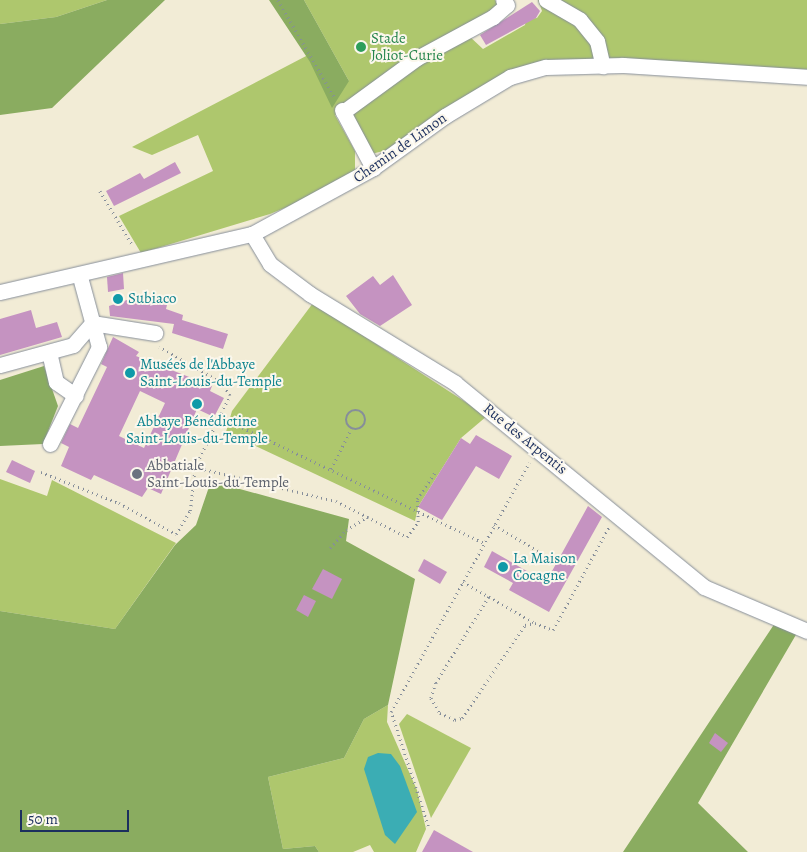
<!DOCTYPE html>
<meta charset="utf-8">
<style>
body{margin:0}
#map{position:relative;width:807px;height:852px;overflow:hidden;background:#f2ecd6;font-family:Alegreya,serif}
div>[style]{position:absolute}
[style*='--x']{left:calc(var(--x)*1px);top:calc(var(--y)*1px);width:calc(var(--w)*1px);rotate:calc(var(--a)*1deg)}
.green>*{inset:0;background:#aec76d}
.forest>*{inset:0;background:#8aac60}
.water>*{inset:0;background:#3badb4}
.building>*{inset:0;background:#c593c1}
.path>*{height:2.5px;margin-top:-1.25px;transform-origin:0;background:repeating-linear-gradient(90deg,#868e9a 0 1px,transparent 0 5px)}
.path>.ring{margin:-1.25px;padding:0;box-sizing:content-box;background:none;border:2.5px solid #868e9a;border-radius:50%}
.roads{filter:drop-shadow(0 0 1px #868e9a) drop-shadow(0 0 1px #868e9a)}
.minor>*{height:15px;margin:-7.5px;padding:0 7.5px;transform-origin:7.5px;border-radius:7.5px;background:#fff}
.dots>*{width:14px;height:14px;translate:-50% -50%;box-sizing:border-box;border:2px solid #fbf7ec;border-radius:50%}
span{translate:-50% -50%;white-space:nowrap;text-align:center;line-height:1.15;-webkit-text-stroke:4px #fbf7ec;paint-order:stroke}
.leisure-label{font-size:15px;color:#27864d}
.left{translate:0 -50%;text-align:left}
.street-label{font-size:15px;color:#1b2f5e}
.culture-label{font-size:15px;color:#0d838f}
.worship-label{font-size:15px;color:#5b616d}
.scale{position:absolute;left:20px;top:810px;width:109px;height:22px;box-sizing:border-box;border:2px solid #1b2f5e;border-top:0;padding-left:6px;font-size:15px;line-height:18px;white-space:nowrap;color:#1b2f5e;-webkit-text-stroke:4px #fbf7ec;paint-order:stroke}
</style>
<div id="map">
<div class="green">
<div style="clip-path:polygon(0 0,107px 0,56px 17px,0 24px)"></div>
<div style="clip-path:polygon(304px 0,495px 0,498px 5px,335px 115px,355px 151px,355px 171px,328px 190px,270px 214px,141px 253px,119px 216px,213px 171px,198px 135px,152px 155px,132px 147px,308px 55px,349px 81px)"></div>
<div style="clip-path:polygon(538px 0,807px 0,807px 73px,595px 60px,545px 63px,392px 149px,371px 154px,351px 113px,399px 75px,468px 35px,483px 49px,525px 25px,526px 19px,537px 18px,542px 11px)"></div>
<div style="clip-path:polygon(313px 303px,487px 416px,461px 438px,418px 507px,415px 521px,226px 432px,232px 411px)"></div>
<div style="clip-path:polygon(0 479px,47px 496px,52px 480px,176px 543px,115px 629px,0 611px)"></div>
<div style="clip-path:polygon(388px 705px,387px 722px,417px 790px,426px 829px,416px 852px,374px 852px,370px 845px,353px 852px,319px 852px,315px 846px,283px 849px,268px 777px,344px 758px,364px 719px)"></div>
<div style="clip-path:polygon(407px 714px,471px 748px,431px 818px,399px 724px)"></div>
</div>
<div class="forest">
<div style="clip-path:polygon(107px 0,165px 0,52px 108px,0 115px,0 24px,56px 17px)"></div>
<div style="clip-path:polygon(269px 0,304px 0,349px 81px,332px 108px,310px 62px)"></div>
<div style="clip-path:polygon(44px 366px,58px 406px,43px 444px,0 446px,0 380px)"></div>
<div style="clip-path:polygon(211px 481px,349px 519px,346px 541px,415px 579px,388px 705px,364px 719px,344px 758px,268px 777px,283px 849px,315px 846px,319px 852px,0 852px,0 611px,115px 629px,175px 545px,196px 525px)"></div>
<div style="clip-path:polygon(775px 623px,797px 633px,698px 803px,748px 852px,623px 852px)"></div>
</div>
<div class="water">
<div style="clip-path:polygon(378px 753px,391px 754px,400px 766px,417px 812px,395px 844px,385px 835px,364px 769px,368px 757px)"></div>
</div>
<div class="building">
<div style="clip-path:polygon(532px 2px,540px 11px,536px 18px,486px 45px,480px 35px)"></div>
<div style="clip-path:polygon(175px 162px,181px 173px,114px 206px,106px 191px,140px 173px,144px 179px)"></div>
<div style="clip-path:polygon(123px 273px,124px 289px,108px 292px,107px 277px)"></div>
<div style="clip-path:polygon(393px 275px,412px 305px,380px 326px,360px 314px,346px 296px,373px 276px,380px 285px)"></div>
<div style="clip-path:polygon(127px 300px,167px 305px,166px 309px,183px 315px,182px 320px,228px 334px,223px 349px,172px 333px,174px 324px,110px 316px,109px 306px)"></div>
<div style="clip-path:polygon(31px 310px,36px 328px,57px 322px,62px 337px,0 355px,0 319px)"></div>
<div style="clip-path:polygon(evenodd,113px 337px,139px 352px,136px 356px,212px 386px,210px 391px,224px 398px,214px 417px,197px 409px,161px 494px,148px 488px,142px 497px,94px 475px,91px 480px,61px 466px,69px 447px,61px 443px,70px 424px,78px 428px,107px 367px,101px 364px,113px 337px,140px 391px,165px 403px,144px 448px,119px 436px,140px 391px)"></div>
<div style="clip-path:polygon(476px 435px,512px 456px,499px 479px,476px 466px,442px 520px,418px 507px,461px 438px,470px 444px)"></div>
<div style="clip-path:polygon(12px 460px,35px 471px,30px 483px,6px 472px)"></div>
<div style="clip-path:polygon(588px 506px,602px 517px,549px 612px,509px 590px,513px 583px,484px 567px,492px 551px,546px 582px)"></div>
<div style="clip-path:polygon(424px 559px,447px 572px,440px 584px,418px 571px)"></div>
<div style="clip-path:polygon(323px 569px,342px 579px,332px 599px,312px 589px)"></div>
<div style="clip-path:polygon(304px 595px,316px 601px,308px 617px,296px 610px)"></div>
<div style="clip-path:polygon(715px 733px,728px 743px,721px 752px,709px 743px)"></div>
<div style="clip-path:polygon(434px 830px,473px 852px,422px 852px)"></div>
</div>
<div class="path">
<div style="--x:278;--y:0;--w:113;--a:59.8"></div>
<div style="--x:100;--y:191;--w:64;--a:59"></div>
<div class="ring" style="left:346px;top:410px;width:17.5px;height:17.5px"></div>
<div style="--x:220;--y:417;--w:293;--a:25.5"></div>
<div style="--x:195;--y:467;--w:145;--a:13.6"></div>
<div style="--x:336;--y:501;--w:80;--a:26.9"></div>
<div style="--x:407;--y:537;--w:19;--a:-54"></div>
<div style="--x:418;--y:522;--w:23;--a:-92"></div>
<div style="--x:417;--y:499;--w:34;--a:-56"></div>
<div style="--x:331;--y:469;--w:45;--a:-63.4"></div>
<div style="--x:41;--y:472;--w:84;--a:21.7"></div>
<div style="--x:119;--y:503;--w:65;--a:28.5"></div>
<div style="--x:176;--y:534;--w:27;--a:-59"></div>
<div style="--x:190;--y:511;--w:44;--a:-83.5"></div>
<div style="--x:195;--y:467;--w:80;--a:-64.1"></div>
<div style="--x:230;--y:395;--w:16;--a:-128"></div>
<div style="--x:220;--y:382;--w:70;--a:-150.2"></div>
<div style="--x:494;--y:525;--w:67;--a:30.4"></div>
<div style="--x:330;--y:548;--w:24;--a:-48"></div>
<div style="--x:346;--y:530;--w:26;--a:-32"></div>
<div style="--x:463;--y:582;--w:81;--a:29.7"></div>
<div style="--x:489;--y:597;--w:101;--a:121.6"></div>
<div style="--x:436;--y:683;--w:16;--a:108"></div>
<div style="--x:431;--y:698;--w:17;--a:59"></div>
<div style="--x:440;--y:713;--w:17;--a:25"></div>
<div style="--x:455;--y:720;--w:7;--a:-16"></div>
<div style="--x:462;--y:718;--w:112;--a:-55.9"></div>
<div style="--x:525;--y:625;--w:10;--a:-11"></div>
<div style="--x:535;--y:623;--w:19;--a:21"></div>
<div style="--x:553;--y:630;--w:117;--a:-61.5"></div>
<div style="--x:428;--y:826;--w:120;--a:-108"></div>
<div style="--x:391;--y:712;--w:285;--a:-61"></div>
</div>
<div class="roads">
<div class="minor">
<div style="--x:546;--y:0;--w:39;--a:30"></div>
<div style="--x:580;--y:20;--w:27;--a:51"></div>
<div style="--x:597;--y:41;--w:26;--a:77"></div>
<div style="--x:342;--y:110;--w:66;--a:61.9"></div>
<div style="--x:343;--y:112;--w:92;--a:-36.1"></div>
<div style="--x:417;--y:58;--w:86;--a:-28.3"></div>
<div style="--x:493;--y:17;--w:18;--a:-41"></div>
<div style="--x:507;--y:5;--w:6;--a:-129"></div>
<div style="--x:252;--y:234;--w:35;--a:59"></div>
<div style="--x:270;--y:264;--w:50;--a:36.9"></div>
<div style="--x:310;--y:294;--w:170;--a:31.5"></div>
<div style="--x:455;--y:383;--w:322;--a:39.3"></div>
<div style="--x:704;--y:587;--w:112;--a:23.1"></div>
<div style="--x:0;--y:292;--w:259;--a:-13"></div>
<div style="--x:252;--y:234;--w:138;--a:-28.6"></div>
<div style="--x:373;--y:168;--w:89;--a:-35.8"></div>
<div style="--x:445;--y:116;--w:76;--a:-31"></div>
<div style="--x:510;--y:77;--w:37;--a:-16"></div>
<div style="--x:546;--y:67;--w:77;--a:-1.5"></div>
<div style="--x:623;--y:65;--w:184;--a:3.7"></div>
<div style="--x:49;--y:352;--w:31;--a:77"></div>
<div style="--x:56;--y:382;--w:24;--a:35"></div>
<div style="--x:0;--y:365;--w:76;--a:-15.3"></div>
<div style="--x:73;--y:345;--w:29;--a:-49"></div>
<div style="--x:92;--y:323;--w:64;--a:9"></div>
<div style="--x:50;--y:444;--w:109;--a:-63.2"></div>
<div style="--x:99;--y:347;--w:73;--a:-105.2"></div>
</div>
</div>
<div class="dots">
<div style="left:361px;top:47px;background:#2e9e5b"></div>
<div style="left:118px;top:299px;background:#0f9aa8"></div>
<div style="left:130px;top:373px;background:#0f9aa8"></div>
<div style="left:197px;top:404px;background:#0f9aa8"></div>
<div style="left:137px;top:474px;background:#6b7280"></div>
<div style="left:503px;top:567px;background:#0f9aa8"></div>
</div>
<div class="leisure-label">
<span class="left" style="left:371px;top:47px">Stade<br>Joliot-Curie</span>
</div>
<div class="street-label">
<span style="left:400px;top:148px;rotate:-35deg">Chemin de Limon</span>
<span style="left:525px;top:439px;rotate:39deg">Rue des Arpentis</span>
</div>
<div class="culture-label">
<span class="left" style="left:128px;top:299px">Subiaco</span>
<span class="left" style="left:140px;top:373px">Musées de l'Abbaye<br>Saint-Louis-du-Temple</span>
<span style="left:197px;top:430px">Abbaye Bénédictine<br>Saint-Louis-du-Temple</span>
<span class="left" style="left:513px;top:567px">La Maison<br>Cocagne</span>
</div>
<div class="worship-label">
<span class="left" style="left:147px;top:474px">Abbatiale<br>Saint-Louis-du-Temple</span>
</div>
<div class="scale">50 m</div>
</div>
